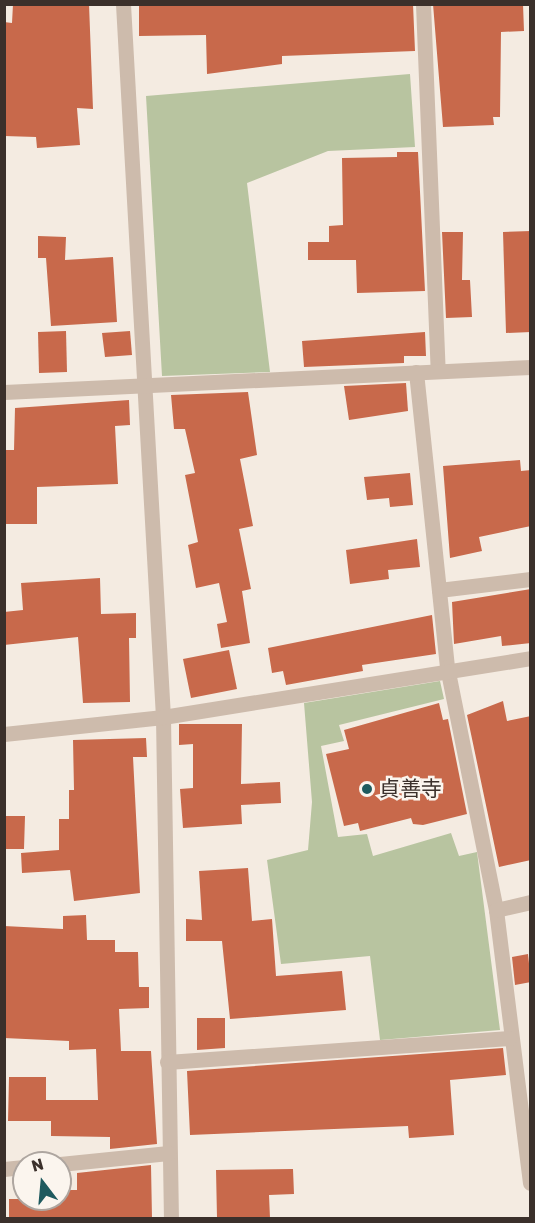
<!DOCTYPE html>
<meta charset="utf-8">
<style>
body{margin:0}
#map{position:relative;width:535px;height:1223px;overflow:hidden;background:#f4ebe1;font-family:Rubik,"Noto Sans JP",sans-serif}
div>[style]{position:absolute}
[style*='--x']{left:calc(var(--x)*1px);top:calc(var(--y)*1px);width:calc(var(--w)*1px);rotate:calc(var(--a)*1deg)}
.green>*{inset:0;background:#b8c4a0}
.building>*{inset:0;background:#c8694b}
.minor>*{height:15px;margin:-7.5px;padding:0 7.5px;transform-origin:7.5px;border-radius:7.5px;background:#cdbbac}
.dots>*{width:16px;height:16px;translate:-50% -50%;box-sizing:border-box;border:3px solid #fbf5ee;border-radius:50%}
span{translate:-50% -50%;white-space:nowrap;text-align:center;line-height:1.15;-webkit-text-stroke:5px #fbf5ee;paint-order:stroke}
.poi-label{font-size:21px;color:#3b302b}
.left{translate:0 -50%;text-align:left}
.frame{position:absolute;inset:0;border:6px solid #3b302b;pointer-events:none}
.north{position:absolute;left:12px;top:1151px;width:60px;height:60px;box-sizing:border-box;background:#fbf5ee;border:2px solid #aea6a0;border-radius:50%;rotate:344deg;font-size:16px;font-weight:700;line-height:24px;text-align:center;color:#3b302b}
.north::after{content:'';display:block;margin:auto;width:21px;height:27px;background:#1f5a5e;clip-path:polygon(50% 0,100% 100%,50% 72%,0 100%)}
</style>
<div id="map">
<div class="green">
<div style="clip-path:polygon(410px 74px,415px 147px,328px 151px,247px 183px,270px 372px,162px 376px,146px 96px)"></div>
<div style="clip-path:polygon(440px 681px,444px 699px,339px 725px,344px 741px,321px 746px,338px 837px,367px 834px,373px 856px,451px 833px,459px 856px,477px 852px,500px 1030px,380px 1040px,370px 956px,281px 964px,267px 860px,308px 850px,312px 802px,304px 703px)"></div>
</div>
<div class="building">
<div style="clip-path:polygon(13px 4px,89px 4px,93px 109px,77px 108px,80px 145px,37px 148px,36px 137px,4px 136px,4px 22px,12px 23px)"></div>
<div style="clip-path:polygon(139px 4px,413px 4px,415px 51px,282px 56px,282px 64px,207px 74px,206px 35px,139px 36px)"></div>
<div style="clip-path:polygon(433px 4px,523px 4px,524px 31px,501px 32px,500px 117px,493px 117px,494px 125px,443px 127px)"></div>
<div style="clip-path:polygon(397px 152px,418px 152px,425px 291px,357px 293px,356px 260px,308px 260px,308px 242px,329px 242px,329px 226px,343px 225px,342px 158px,397px 157px)"></div>
<div style="clip-path:polygon(531px 231px,531px 332px,506px 333px,503px 232px)"></div>
<div style="clip-path:polygon(442px 232px,463px 232px,462px 280px,470px 280px,472px 317px,446px 318px)"></div>
<div style="clip-path:polygon(38px 236px,66px 237px,65px 260px,113px 257px,117px 322px,51px 326px,46px 258px,38px 258px)"></div>
<div style="clip-path:polygon(66px 331px,67px 372px,39px 373px,38px 332px)"></div>
<div style="clip-path:polygon(130px 331px,132px 355px,105px 357px,102px 333px)"></div>
<div style="clip-path:polygon(425px 332px,426px 356px,404px 356px,404px 363px,304px 367px,302px 341px)"></div>
<div style="clip-path:polygon(406px 383px,408px 411px,349px 420px,344px 386px)"></div>
<div style="clip-path:polygon(248px 392px,257px 455px,240px 459px,253px 526px,239px 529px,251px 589px,242px 591px,250px 643px,221px 648px,217px 624px,227px 622px,219px 583px,196px 588px,188px 545px,198px 542px,185px 475px,195px 473px,185px 429px,174px 429px,171px 395px)"></div>
<div style="clip-path:polygon(129px 400px,130px 425px,115px 426px,118px 484px,37px 487px,37px 524px,4px 524px,4px 450px,14px 450px,15px 408px)"></div>
<div style="clip-path:polygon(520px 460px,521px 471px,531px 470px,531px 526px,479px 537px,482px 551px,450px 558px,443px 466px)"></div>
<div style="clip-path:polygon(410px 473px,413px 505px,390px 507px,389px 498px,367px 500px,364px 477px)"></div>
<div style="clip-path:polygon(417px 539px,420px 567px,388px 570px,389px 579px,350px 584px,346px 550px)"></div>
<div style="clip-path:polygon(100px 578px,101px 614px,136px 613px,136px 638px,129px 638px,130px 702px,83px 703px,78px 637px,4px 645px,4px 612px,23px 610px,21px 583px)"></div>
<div style="clip-path:polygon(531px 589px,531px 643px,502px 646px,501px 636px,454px 644px,452px 602px)"></div>
<div style="clip-path:polygon(432px 615px,436px 654px,362px 665px,363px 671px,286px 685px,283px 671px,272px 673px,268px 648px)"></div>
<div style="clip-path:polygon(229px 650px,237px 689px,191px 698px,183px 659px)"></div>
<div style="clip-path:polygon(503px 701px,507px 721px,531px 716px,531px 860px,499px 867px,467px 715px)"></div>
<div style="clip-path:polygon(439px 703px,443px 720px,448px 719px,467px 814px,423px 825px,413px 824px,411px 818px,360px 831px,358px 823px,344px 826px,326px 754px,349px 749px,344px 730px)"></div>
<div style="clip-path:polygon(179px 724px,242px 724px,241px 784px,280px 782px,281px 803px,241px 805px,242px 824px,183px 828px,180px 789px,193px 788px,193px 744px,179px 745px)"></div>
<div style="clip-path:polygon(146px 738px,147px 757px,133px 757px,140px 893px,74px 901px,70px 870px,22px 873px,21px 853px,59px 850px,59px 819px,69px 819px,69px 790px,74px 790px,73px 740px)"></div>
<div style="clip-path:polygon(4px 816px,25px 816px,24px 849px,4px 849px)"></div>
<div style="clip-path:polygon(248px 868px,252px 921px,272px 919px,276px 976px,342px 971px,346px 1010px,230px 1019px,222px 941px,186px 941px,186px 919px,202px 920px,199px 871px)"></div>
<div style="clip-path:polygon(86px 915px,87px 940px,115px 940px,115px 952px,138px 952px,139px 987px,149px 987px,149px 1008px,119px 1009px,121px 1051px,151px 1051px,157px 1144px,110px 1149px,110px 1137px,51px 1136px,51px 1121px,8px 1121px,9px 1077px,46px 1077px,46px 1100px,98px 1100px,96px 1049px,69px 1050px,69px 1041px,4px 1038px,4px 926px,63px 929px,63px 916px)"></div>
<div style="clip-path:polygon(528px 954px,531px 982px,515px 985px,512px 957px)"></div>
<div style="clip-path:polygon(197px 1018px,225px 1018px,225px 1048px,197px 1050px)"></div>
<div style="clip-path:polygon(503px 1048px,506px 1075px,450px 1080px,454px 1135px,409px 1138px,408px 1126px,190px 1135px,187px 1071px)"></div>
<div style="clip-path:polygon(151px 1165px,152px 1218px,9px 1218px,9px 1199px,60px 1199px,60px 1190px,77px 1190px,77px 1173px)"></div>
<div style="clip-path:polygon(293px 1169px,294px 1194px,269px 1195px,270px 1218px,217px 1218px,216px 1170px)"></div>
</div>
<div class="minor">
<div style="--x:123;--y:4;--w:714;--a:86.79"></div>
<div style="--x:163;--y:717;--w:501;--a:89.09"></div>
<div style="--x:423;--y:4;--w:367;--a:87.7"></div>
<div style="--x:416;--y:372;--w:297;--a:84"></div>
<div style="--x:447;--y:667;--w:248;--a:78.6"></div>
<div style="--x:496;--y:910;--w:275;--a:82.9"></div>
<div style="--x:4;--y:392;--w:527;--a:-2.72"></div>
<div style="--x:439;--y:590;--w:92;--a:-6.9"></div>
<div style="--x:4;--y:734;--w:160;--a:-6.1"></div>
<div style="--x:163;--y:717;--w:372;--a:-9.1"></div>
<div style="--x:496;--y:910;--w:35;--a:-13"></div>
<div style="--x:167;--y:1062;--w:343;--a:-4"></div>
<div style="--x:60;--y:1164;--w:109;--a:-5.8"></div>
<div style="--x:4;--y:1169;--w:20;--a:-6"></div>
</div>
<div class="dots">
<div style="left:367px;top:789px;background:#1f5a5e"></div>
</div>
<div class="poi-label">
<span class="left" style="left:379px;top:789px">貞善寺</span>
</div>
<div class="frame"></div>
<div class="north">N</div>
</div>
